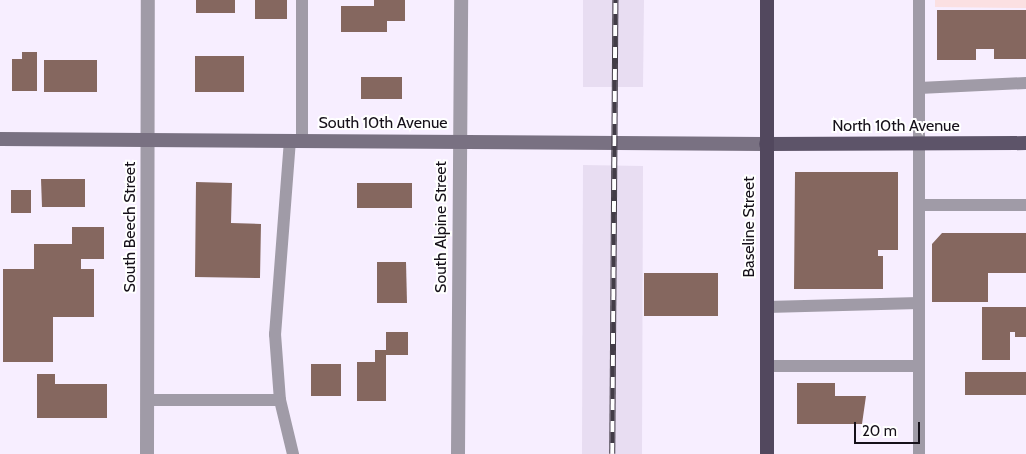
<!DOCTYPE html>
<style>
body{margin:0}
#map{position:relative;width:1026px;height:454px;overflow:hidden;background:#f7eeff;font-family:Cabin,sans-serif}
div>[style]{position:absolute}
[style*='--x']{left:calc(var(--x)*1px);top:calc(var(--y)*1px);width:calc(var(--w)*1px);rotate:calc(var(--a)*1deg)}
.built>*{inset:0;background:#e8ddf2}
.industrial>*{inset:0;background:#fbe0e2}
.building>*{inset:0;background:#85675f}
.service>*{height:12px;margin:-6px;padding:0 6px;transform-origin:6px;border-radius:6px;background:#a09ba7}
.minor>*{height:14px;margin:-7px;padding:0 7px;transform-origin:7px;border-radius:7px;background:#a09ba7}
.secondary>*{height:14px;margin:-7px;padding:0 7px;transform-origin:7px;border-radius:7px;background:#797182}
.primary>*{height:14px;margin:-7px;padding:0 7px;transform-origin:7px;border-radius:7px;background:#5d5469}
.trunk>*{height:14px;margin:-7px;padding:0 7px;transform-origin:7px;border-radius:7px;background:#52485e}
.rail>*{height:5.5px;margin-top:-2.75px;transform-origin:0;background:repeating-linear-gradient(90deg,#fff 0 11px,#423c47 0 22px);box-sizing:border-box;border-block:1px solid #423c47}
span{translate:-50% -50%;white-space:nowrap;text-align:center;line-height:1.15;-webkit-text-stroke:4px #fff;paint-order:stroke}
.street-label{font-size:16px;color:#151019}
.scale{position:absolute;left:854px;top:422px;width:66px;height:22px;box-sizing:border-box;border:2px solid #151019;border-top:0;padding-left:6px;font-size:15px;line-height:18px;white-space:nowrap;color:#151019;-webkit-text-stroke:4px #fff;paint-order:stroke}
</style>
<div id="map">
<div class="built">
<div style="clip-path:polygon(583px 0,644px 0,643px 87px,583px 87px)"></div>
<div style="clip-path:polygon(583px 165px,643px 166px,642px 454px,582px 454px)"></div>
</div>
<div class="industrial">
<div style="clip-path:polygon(935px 0,1026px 0,1026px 8px,935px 7px)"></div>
</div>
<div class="building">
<div style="clip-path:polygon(196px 0,235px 0,235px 13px,196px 13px)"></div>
<div style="clip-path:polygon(255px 0,287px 0,287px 19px,255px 19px)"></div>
<div style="clip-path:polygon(374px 0,405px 0,405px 21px,387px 21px,387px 32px,341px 32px,341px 6px,374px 6px)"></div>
<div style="clip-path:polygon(937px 10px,1026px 10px,1026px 59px,994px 59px,994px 49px,976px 49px,976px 60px,937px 60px)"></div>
<div style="clip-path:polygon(22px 52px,37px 52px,37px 91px,12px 91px,12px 59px,22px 59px)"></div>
<div style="clip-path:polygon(195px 56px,244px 56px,244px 92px,195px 92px)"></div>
<div style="clip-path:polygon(44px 60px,97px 60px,97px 92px,44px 92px)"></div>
<div style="clip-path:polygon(361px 77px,402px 77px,402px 99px,361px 99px)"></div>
<div style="clip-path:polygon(795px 172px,898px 172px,898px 250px,878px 250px,878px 256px,883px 256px,883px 289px,794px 289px)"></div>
<div style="clip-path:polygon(41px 179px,85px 179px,85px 207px,42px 207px)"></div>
<div style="clip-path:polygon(196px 182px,232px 183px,231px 223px,261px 224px,260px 278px,195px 277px)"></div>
<div style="clip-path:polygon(357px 183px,412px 183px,412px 208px,357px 208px)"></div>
<div style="clip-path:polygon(11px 190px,31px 190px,31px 213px,11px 213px)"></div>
<div style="clip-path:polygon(72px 227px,104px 227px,104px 259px,81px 259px,81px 269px,94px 269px,94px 317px,53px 317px,53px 362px,3px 362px,3px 269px,34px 269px,34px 244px,72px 244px)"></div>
<div style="clip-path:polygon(942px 233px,1026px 233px,1026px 273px,988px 273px,988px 302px,932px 302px,932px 244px)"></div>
<div style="clip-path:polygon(377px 262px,406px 262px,407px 303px,377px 303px)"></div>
<div style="clip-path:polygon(644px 273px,718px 273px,718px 316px,644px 316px)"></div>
<div style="clip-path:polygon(982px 307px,1026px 307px,1026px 337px,1015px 337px,1015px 332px,1010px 332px,1010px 360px,982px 360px)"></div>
<div style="clip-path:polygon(386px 332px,408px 332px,408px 355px,386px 355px,386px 401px,357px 401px,357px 362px,375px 362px,375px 350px,386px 350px)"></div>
<div style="clip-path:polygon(311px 364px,341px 364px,341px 396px,311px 396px)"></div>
<div style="clip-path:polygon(965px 372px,1026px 372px,1026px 395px,965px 395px)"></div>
<div style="clip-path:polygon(37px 374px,55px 374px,55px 384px,107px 384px,107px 418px,37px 418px)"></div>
<div style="clip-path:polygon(797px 383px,835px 383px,835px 396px,866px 396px,862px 424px,797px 424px)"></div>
</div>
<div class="service">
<div style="--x:302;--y:0;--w:140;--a:90"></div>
<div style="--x:919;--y:88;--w:107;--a:-2.7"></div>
<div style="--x:290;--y:140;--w:195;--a:94.4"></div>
<div style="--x:275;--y:334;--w:66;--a:85.7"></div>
<div style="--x:280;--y:400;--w:56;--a:76.5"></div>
<div style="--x:919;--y:205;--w:107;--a:0"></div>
<div style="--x:767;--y:307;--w:152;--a:-1.5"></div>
<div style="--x:767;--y:366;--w:152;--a:0"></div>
<div style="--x:147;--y:400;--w:133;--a:0"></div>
<div style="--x:919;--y:454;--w:454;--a:-90"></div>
</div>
<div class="minor">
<div style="--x:147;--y:454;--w:454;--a:-89.9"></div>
<div style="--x:458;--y:454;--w:454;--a:-89.6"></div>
</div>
<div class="secondary">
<div style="--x:0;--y:139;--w:766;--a:0.37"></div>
</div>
<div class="primary">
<div style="--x:766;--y:144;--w:260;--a:-0.2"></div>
</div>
<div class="trunk">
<div style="--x:767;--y:454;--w:454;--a:-90"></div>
</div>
<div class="rail">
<div style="--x:612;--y:454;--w:454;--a:-89.6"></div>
</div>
<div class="street-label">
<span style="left:383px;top:123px">South 10th Avenue</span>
<span style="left:896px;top:126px">North 10th Avenue</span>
<span style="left:130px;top:227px;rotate:-90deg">South Beech Street</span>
<span style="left:441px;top:227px;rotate:-90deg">South Alpine Street</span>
<span style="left:749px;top:227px;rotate:-90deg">Baseline Street</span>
</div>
<div class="scale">20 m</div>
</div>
